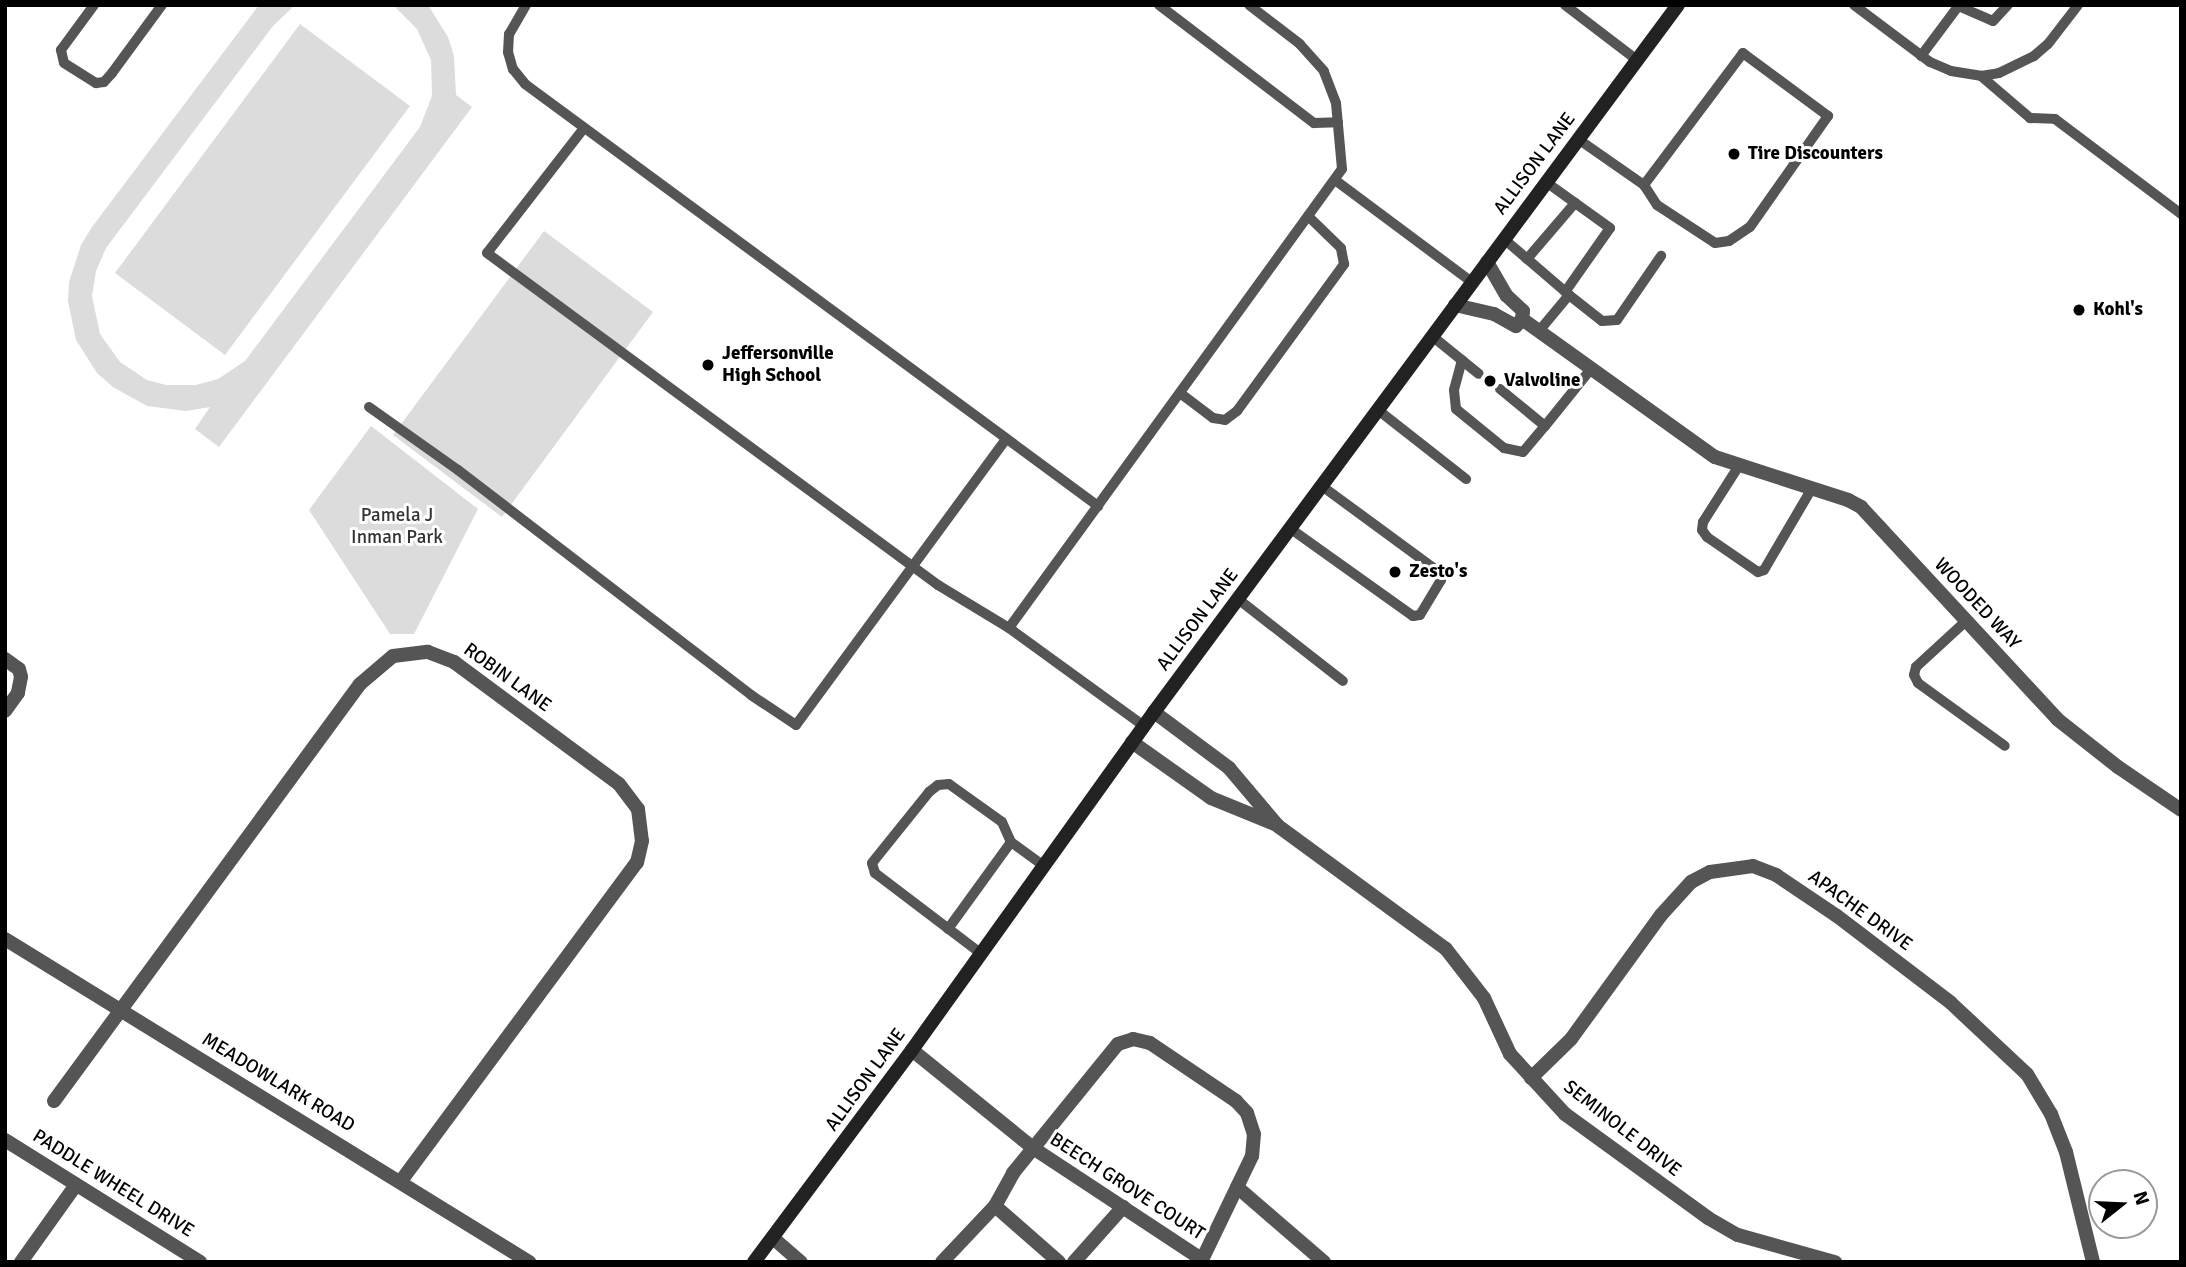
<!DOCTYPE html>
<style>
body{margin:0}
#map{position:relative;width:2186px;height:1267px;overflow:hidden;background:#fff;font-family:Signika,sans-serif}
div>[style]{position:absolute}
[style*='--x']{left:calc(var(--x)*1px);top:calc(var(--y)*1px);width:calc(var(--w)*1px);rotate:calc(var(--a)*1deg)}
.green>*{inset:0;background:#dcdcdc}
.lane>*{height:10px;margin:-5px;padding:0 5px;transform-origin:5px;border-radius:5px;background:#555}
.street>*{height:14px;margin:-7px;padding:0 7px;transform-origin:7px;border-radius:7px;background:#555}
.secondary>*{height:14px;margin:-7px;padding:0 7px;transform-origin:7px;border-radius:7px;background:#222}
.dots>*{width:19px;height:19px;translate:-50% -50%;box-sizing:border-box;border:4px solid #fff;border-radius:50%}
span{translate:-50% -50%;white-space:nowrap;text-align:center;line-height:1.15;-webkit-text-stroke:6px #fff;paint-order:stroke}
.poi-label{font-size:19px;color:#000;font-weight:700}
.left{translate:0 -50%;text-align:left}
.street-label{font-size:19px;color:#000}
.park-label{font-size:19px;color:#333}
.frame{position:absolute;inset:0;border:7px solid #000;pointer-events:none}
.north{position:absolute;left:2088px;top:1169px;width:70px;height:70px;box-sizing:border-box;background:#fff;border:2px solid #999;border-radius:50%;rotate:72deg;font-size:19px;font-weight:700;line-height:28px;text-align:center;color:#000}
.north::after{content:'';display:block;margin:auto;width:24px;height:32px;background:#000;clip-path:polygon(50% 0,100% 100%,50% 72%,0 100%)}
</style>
<div id="map">
<div class="green">
<div style="clip-path:polygon(259px 5px,295px 5px,273px 26px,106px 248px,96px 271px,92px 296px,100px 334px,120px 362px,147px 380px,166px 385px,196px 385px,218px 379px,245px 361px,420px 127px,432px 96px,431px 60px,417px 29px,393px 5px,428px 5px,448px 37px,454px 56px,456px 95px,472px 107px,219px 447px,195px 429px,210px 407px,186px 411px,147px 406px,113px 387px,97px 373px,76px 340px,68px 301px,69px 282px,81px 245px,92px 227px)"></div>
<div style="clip-path:polygon(300px 24px,410px 106px,225px 355px,115px 273px)"></div>
<div style="clip-path:polygon(544px 231px,653px 312px,502px 517px,393px 435px)"></div>
<div style="clip-path:polygon(371px 426px,478px 509px,414px 634px,390px 634px,309px 510px)"></div>
</div>
<div class="lane">
<div style="--x:94;--y:5;--w:56;--a:126.3"></div>
<div style="--x:61;--y:50;--w:13;--a:77"></div>
<div style="--x:64;--y:63;--w:38;--a:32"></div>
<div style="--x:96;--y:83;--w:8;--a:-7"></div>
<div style="--x:104;--y:82;--w:12;--a:-48"></div>
<div style="--x:112;--y:73;--w:84;--a:-53.7"></div>
<div style="--x:526;--y:5;--w:34;--a:120"></div>
<div style="--x:509;--y:34;--w:18;--a:93"></div>
<div style="--x:508;--y:52;--w:18;--a:74"></div>
<div style="--x:513;--y:69;--w:19;--a:51"></div>
<div style="--x:525;--y:84;--w:712;--a:36.37"></div>
<div style="--x:1159;--y:5;--w:195;--a:37.3"></div>
<div style="--x:1314;--y:123;--w:24;--a:-2"></div>
<div style="--x:1565;--y:5;--w:91;--a:37.4"></div>
<div style="--x:1854;--y:5;--w:95;--a:36.9"></div>
<div style="--x:1930;--y:62;--w:23;--a:23"></div>
<div style="--x:1951;--y:71;--w:30;--a:9"></div>
<div style="--x:1981;--y:76;--w:65;--a:40.6"></div>
<div style="--x:2030;--y:118;--w:25;--a:2"></div>
<div style="--x:2055;--y:119;--w:158;--a:37"></div>
<div style="--x:1956;--y:5;--w:40;--a:23.4"></div>
<div style="--x:1993;--y:21;--w:22;--a:-47"></div>
<div style="--x:1921;--y:56;--w:64;--a:-53.3"></div>
<div style="--x:1981;--y:76;--w:18;--a:-9"></div>
<div style="--x:1999;--y:73;--w:39;--a:-26"></div>
<div style="--x:2034;--y:56;--w:18;--a:-41"></div>
<div style="--x:2048;--y:44;--w:49;--a:-52.4"></div>
<div style="--x:584;--y:128;--w:158;--a:127.8"></div>
<div style="--x:487;--y:253;--w:560;--a:36.36"></div>
<div style="--x:938;--y:585;--w:83;--a:31.2"></div>
<div style="--x:1009;--y:628;--w:167;--a:36"></div>
<div style="--x:1578;--y:139;--w:80;--a:34.9"></div>
<div style="--x:1644;--y:185;--w:24;--a:57"></div>
<div style="--x:1657;--y:205;--w:69;--a:33.2"></div>
<div style="--x:1715;--y:243;--w:14;--a:-8"></div>
<div style="--x:1729;--y:241;--w:25;--a:-34"></div>
<div style="--x:1750;--y:227;--w:136;--a:-54.9"></div>
<div style="--x:1828;--y:116;--w:106;--a:-143.5"></div>
<div style="--x:1743;--y:53;--w:165;--a:126.9"></div>
<div style="--x:1335;--y:180;--w:171;--a:36.7"></div>
<div style="--x:1546;--y:182;--w:79;--a:35.7"></div>
<div style="--x:1610;--y:228;--w:78;--a:125.1"></div>
<div style="--x:1504;--y:239;--w:86;--a:40.7"></div>
<div style="--x:1527;--y:259;--w:74;--a:-49.4"></div>
<div style="--x:1539;--y:331;--w:47;--a:-50.2"></div>
<div style="--x:1569;--y:295;--w:42;--a:38.2"></div>
<div style="--x:1602;--y:321;--w:15;--a:-4"></div>
<div style="--x:1617;--y:320;--w:78;--a:-55.5"></div>
<div style="--x:1432;--y:336;--w:60;--a:39"></div>
<div style="--x:1462;--y:360;--w:31;--a:105"></div>
<div style="--x:1454;--y:390;--w:19;--a:84"></div>
<div style="--x:1456;--y:409;--w:62;--a:39.1"></div>
<div style="--x:1504;--y:448;--w:19;--a:12"></div>
<div style="--x:1523;--y:452;--w:34;--a:-50"></div>
<div style="--x:1500;--y:389;--w:58;--a:39.4"></div>
<div style="--x:1545;--y:426;--w:73;--a:-51.1"></div>
<div style="--x:1180;--y:393;--w:41;--a:37.1"></div>
<div style="--x:1213;--y:418;--w:12;--a:9"></div>
<div style="--x:1225;--y:420;--w:15;--a:-37"></div>
<div style="--x:1237;--y:411;--w:182;--a:-53.9"></div>
<div style="--x:1344;--y:264;--w:16;--a:-101"></div>
<div style="--x:1341;--y:248;--w:46;--a:-135.9"></div>
<div style="--x:369;--y:407;--w:109;--a:35.3"></div>
<div style="--x:458;--y:470;--w:369;--a:37.5"></div>
<div style="--x:751;--y:695;--w:54;--a:33.7"></div>
<div style="--x:796;--y:725;--w:353;--a:-53.7"></div>
<div style="--x:1378;--y:410;--w:112;--a:38.1"></div>
<div style="--x:1740;--y:464;--w:69;--a:122.5"></div>
<div style="--x:1703;--y:522;--w:8;--a:97"></div>
<div style="--x:1702;--y:530;--w:9;--a:54"></div>
<div style="--x:1707;--y:537;--w:62;--a:34.5"></div>
<div style="--x:1758;--y:572;--w:6;--a:-18"></div>
<div style="--x:1764;--y:570;--w:93;--a:-59.6"></div>
<div style="--x:1291;--y:529;--w:150;--a:35.5"></div>
<div style="--x:1413;--y:616;--w:7;--a:-8"></div>
<div style="--x:1420;--y:615;--w:41;--a:-59"></div>
<div style="--x:1441;--y:580;--w:8;--a:-104"></div>
<div style="--x:1439;--y:572;--w:145;--a:-143.7"></div>
<div style="--x:1238;--y:599;--w:133;--a:38"></div>
<div style="--x:1966;--y:621;--w:68;--a:137.4"></div>
<div style="--x:1916;--y:667;--w:8;--a:104"></div>
<div style="--x:1914;--y:675;--w:9;--a:63"></div>
<div style="--x:1918;--y:683;--w:107;--a:35.9"></div>
<div style="--x:1009;--y:628;--w:567;--a:-54.04"></div>
<div style="--x:1342;--y:169;--w:66;--a:-95.2"></div>
<div style="--x:1336;--y:103;--w:34;--a:-111"></div>
<div style="--x:1324;--y:71;--w:36;--a:-132"></div>
<div style="--x:1300;--y:44;--w:64;--a:-142.6"></div>
<div style="--x:948;--y:929;--w:107;--a:-54.1"></div>
<div style="--x:979;--y:952;--w:131;--a:-142.8"></div>
<div style="--x:875;--y:873;--w:10;--a:-107"></div>
<div style="--x:872;--y:863;--w:91;--a:-51.2"></div>
<div style="--x:929;--y:792;--w:11;--a:-38"></div>
<div style="--x:938;--y:785;--w:11;--a:-5"></div>
<div style="--x:949;--y:784;--w:65;--a:35.6"></div>
<div style="--x:1002;--y:822;--w:22;--a:66"></div>
<div style="--x:1011;--y:842;--w:39;--a:36"></div>
</div>
<div class="street">
<div style="--x:1487;--y:262;--w:39;--a:60"></div>
<div style="--x:1507;--y:296;--w:22;--a:43"></div>
<div style="--x:1523;--y:311;--w:8;--a:97"></div>
<div style="--x:1522;--y:319;--w:237;--a:35.6"></div>
<div style="--x:1715;--y:457;--w:140;--a:17.9"></div>
<div style="--x:1848;--y:500;--w:15;--a:28"></div>
<div style="--x:1861;--y:507;--w:289;--a:47.2"></div>
<div style="--x:2057;--y:719;--w:78;--a:38.2"></div>
<div style="--x:2118;--y:767;--w:76;--a:34.3"></div>
<div style="--x:1455;--y:305;--w:40;--a:13"></div>
<div style="--x:1494;--y:314;--w:25;--a:29"></div>
<div style="--x:1516;--y:326;--w:9;--a:-49"></div>
<div style="--x:5;--y:659;--w:17;--a:36"></div>
<div style="--x:19;--y:669;--w:8;--a:76"></div>
<div style="--x:21;--y:677;--w:16;--a:101"></div>
<div style="--x:18;--y:693;--w:22;--a:126"></div>
<div style="--x:1154;--y:712;--w:94;--a:36.7"></div>
<div style="--x:1229;--y:768;--w:76;--a:49.8"></div>
<div style="--x:1278;--y:826;--w:208;--a:36.2"></div>
<div style="--x:1446;--y:949;--w:62;--a:52.2"></div>
<div style="--x:1484;--y:998;--w:62;--a:65.1"></div>
<div style="--x:1510;--y:1054;--w:81;--a:47.5"></div>
<div style="--x:1565;--y:1114;--w:177;--a:36"></div>
<div style="--x:1708;--y:1218;--w:34;--a:30"></div>
<div style="--x:1738;--y:1235;--w:101;--a:15.6"></div>
<div style="--x:1132;--y:742;--w:97;--a:35.3"></div>
<div style="--x:1211;--y:798;--w:71;--a:22.2"></div>
<div style="--x:5;--y:939;--w:616;--a:31.65"></div>
<div style="--x:912;--y:1050;--w:156;--a:39"></div>
<div style="--x:1033;--y:1148;--w:200;--a:33.4"></div>
<div style="--x:1531;--y:1078;--w:56;--a:-44.3"></div>
<div style="--x:1571;--y:1039;--w:153;--a:-54"></div>
<div style="--x:1661;--y:915;--w:45;--a:-47.7"></div>
<div style="--x:1691;--y:882;--w:21;--a:-28"></div>
<div style="--x:1710;--y:872;--w:43;--a:-7.9"></div>
<div style="--x:1753;--y:866;--w:25;--a:21"></div>
<div style="--x:1776;--y:875;--w:73;--a:33.9"></div>
<div style="--x:1837;--y:916;--w:143;--a:37.3"></div>
<div style="--x:1951;--y:1003;--w:104;--a:43.1"></div>
<div style="--x:2027;--y:1074;--w:47;--a:59"></div>
<div style="--x:2051;--y:1114;--w:41;--a:68.5"></div>
<div style="--x:2066;--y:1152;--w:113;--a:76.2"></div>
<div style="--x:54;--y:1101;--w:517;--a:-53.73"></div>
<div style="--x:360;--y:684;--w:43;--a:-40.3"></div>
<div style="--x:393;--y:656;--w:35;--a:-7"></div>
<div style="--x:428;--y:652;--w:28;--a:21"></div>
<div style="--x:454;--y:662;--w:205;--a:36.5"></div>
<div style="--x:619;--y:784;--w:31;--a:53"></div>
<div style="--x:638;--y:809;--w:32;--a:83"></div>
<div style="--x:642;--y:841;--w:22;--a:103"></div>
<div style="--x:637;--y:862;--w:397;--a:126.5"></div>
<div style="--x:5;--y:1140;--w:230;--a:32"></div>
<div style="--x:1237;--y:1187;--w:115;--a:40.8"></div>
<div style="--x:995;--y:1206;--w:85;--a:41.2"></div>
<div style="--x:773;--y:1238;--w:37;--a:41"></div>
<div style="--x:21;--y:1262;--w:95;--a:-54.5"></div>
<div style="--x:942;--y:1262;--w:77;--a:-46.6"></div>
<div style="--x:995;--y:1206;--w:38;--a:-61"></div>
<div style="--x:1013;--y:1173;--w:166;--a:-50.9"></div>
<div style="--x:1118;--y:1044;--w:16;--a:-18"></div>
<div style="--x:1133;--y:1039;--w:17;--a:13"></div>
<div style="--x:1150;--y:1043;--w:104;--a:34"></div>
<div style="--x:1236;--y:1101;--w:16;--a:47"></div>
<div style="--x:1247;--y:1113;--w:22;--a:72"></div>
<div style="--x:1254;--y:1134;--w:22;--a:95"></div>
<div style="--x:1252;--y:1156;--w:118;--a:115.7"></div>
<div style="--x:1074;--y:1262;--w:74;--a:-48.3"></div>
</div>
<div class="secondary">
<div style="--x:754;--y:1262;--w:264;--a:-53.3"></div>
<div style="--x:912;--y:1050;--w:416;--a:-54.4"></div>
<div style="--x:1154;--y:712;--w:880;--a:-53.46"></div>
</div>
<div class="dots">
<div style="left:1734px;top:154px;background:#000"></div>
<div style="left:2079px;top:310px;background:#000"></div>
<div style="left:708px;top:365px;background:#000"></div>
<div style="left:1490px;top:381px;background:#000"></div>
<div style="left:1395px;top:572px;background:#000"></div>
</div>
<div class="poi-label">
<span class="left" style="left:1748px;top:154px">Tire Discounters</span>
<span class="left" style="left:2093px;top:310px">Kohl's</span>
<span class="left" style="left:722px;top:365px">Jeffersonville<br>High School</span>
<span class="left" style="left:1504px;top:381px">Valvoline</span>
<span class="left" style="left:1409px;top:572px">Zesto's</span>
</div>
<div class="street-label">
<span style="left:1535px;top:164px;rotate:-53deg">ALLISON LANE</span>
<span style="left:1977px;top:604px;rotate:47deg">WOODED WAY</span>
<span style="left:1198px;top:620px;rotate:-53deg">ALLISON LANE</span>
<span style="left:507px;top:678px;rotate:36deg">ROBIN LANE</span>
<span style="left:1860px;top:911px;rotate:36deg">APACHE DRIVE</span>
<span style="left:866px;top:1080px;rotate:-54deg">ALLISON LANE</span>
<span style="left:278px;top:1083px;rotate:31deg">MEADOWLARK ROAD</span>
<span style="left:1622px;top:1129px;rotate:38deg">SEMINOLE DRIVE</span>
<span style="left:113px;top:1184px;rotate:32deg">PADDLE WHEEL DRIVE</span>
<span style="left:1127px;top:1187px;rotate:33deg">BEECH GROVE COURT</span>
</div>
<div class="park-label">
<span style="left:397px;top:527px">Pamela J<br>Inman Park</span>
</div>
<div class="frame"></div>
<div class="north">N</div>
</div>
